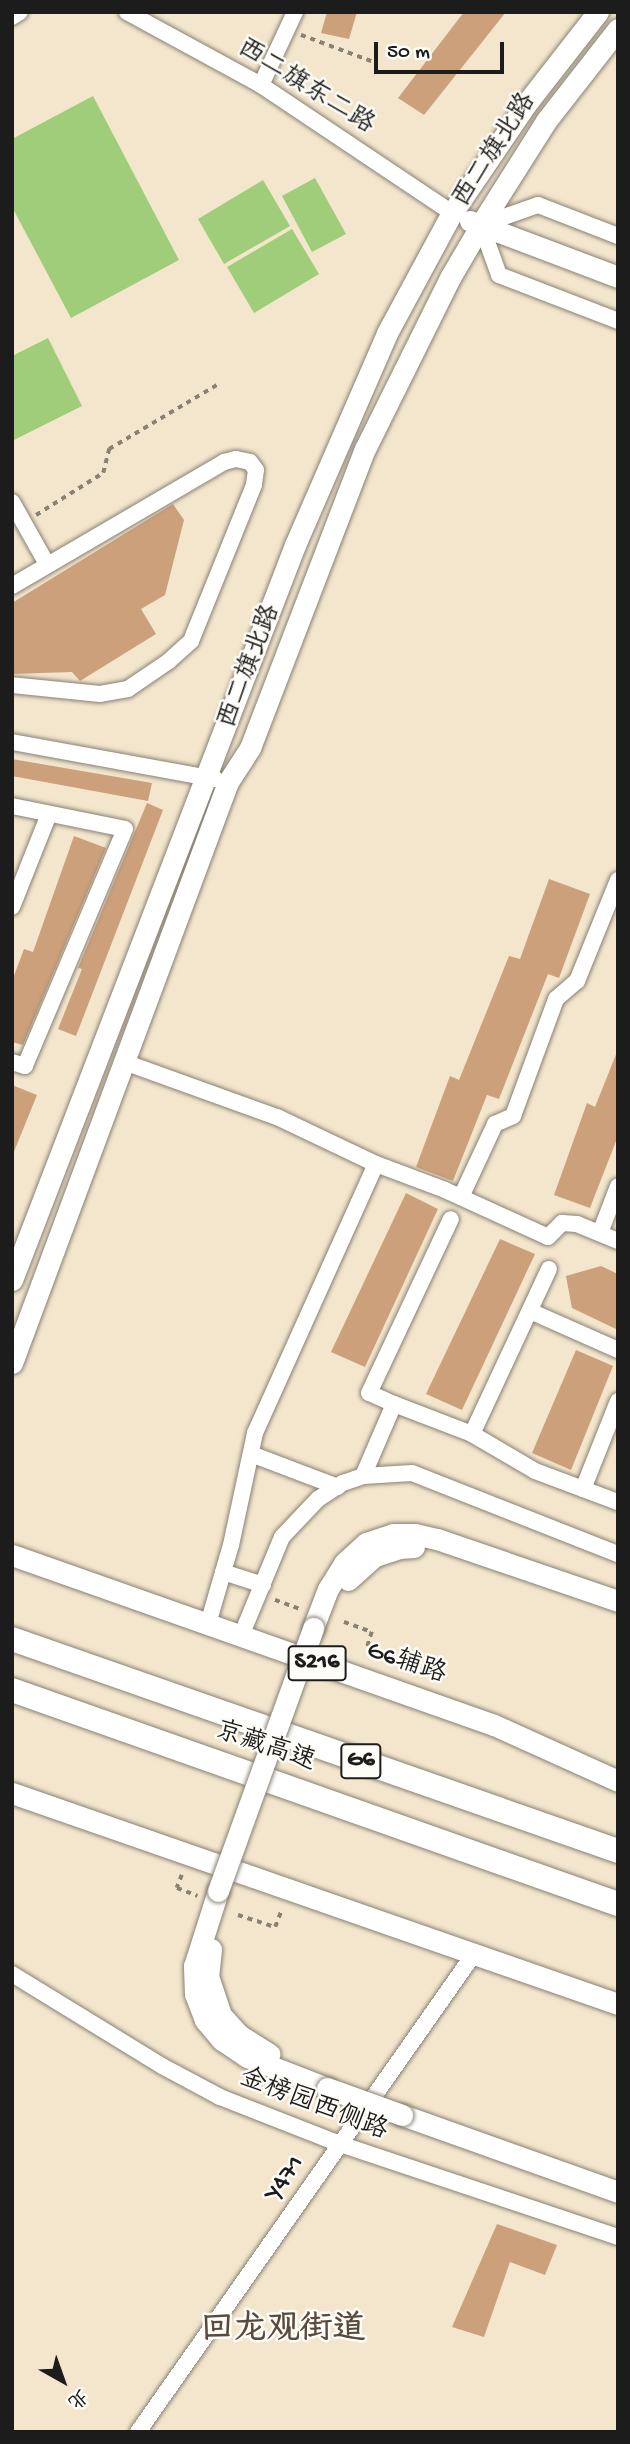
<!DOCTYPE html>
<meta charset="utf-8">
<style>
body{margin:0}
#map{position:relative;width:630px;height:2444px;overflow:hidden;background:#f3e6cd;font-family:"Gochi Hand","LXGW WenKai TC",sans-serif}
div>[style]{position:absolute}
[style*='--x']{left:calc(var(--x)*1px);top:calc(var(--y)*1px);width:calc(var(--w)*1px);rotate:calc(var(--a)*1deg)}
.green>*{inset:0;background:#a0cd7a}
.building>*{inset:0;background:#cca07b}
.path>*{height:3.5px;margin-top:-1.75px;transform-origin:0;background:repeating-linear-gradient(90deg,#888174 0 5px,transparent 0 10px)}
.roads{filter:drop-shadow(0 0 2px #888174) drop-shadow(0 0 2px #888174)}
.minor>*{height:16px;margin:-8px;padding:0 8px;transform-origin:8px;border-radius:8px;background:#fff}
.major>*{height:21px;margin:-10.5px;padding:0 10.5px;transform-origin:10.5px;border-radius:10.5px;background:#fff}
.highway>*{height:24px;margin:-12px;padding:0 12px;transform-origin:12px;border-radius:12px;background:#fff}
.bridges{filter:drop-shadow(0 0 2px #888174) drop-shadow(0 0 2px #888174)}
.major-bridge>*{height:21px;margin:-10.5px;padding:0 10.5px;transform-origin:10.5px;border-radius:10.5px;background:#fff}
span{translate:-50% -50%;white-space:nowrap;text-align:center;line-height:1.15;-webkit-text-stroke:5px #fdfcf7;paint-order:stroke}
.shield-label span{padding:2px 5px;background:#fdfcf7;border:2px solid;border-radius:5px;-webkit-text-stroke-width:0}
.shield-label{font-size:24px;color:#1c1c1c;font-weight:700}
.street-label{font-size:26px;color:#1c1c1c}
.district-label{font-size:33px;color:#5a4a3d;font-weight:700}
.frame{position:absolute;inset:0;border:14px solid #1c1c1c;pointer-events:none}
.north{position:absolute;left:28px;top:2346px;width:70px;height:70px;-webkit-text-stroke:5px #fdfcf7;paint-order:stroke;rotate:140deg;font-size:19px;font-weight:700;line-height:28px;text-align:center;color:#1c1c1c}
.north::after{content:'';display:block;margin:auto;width:24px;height:32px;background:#1c1c1c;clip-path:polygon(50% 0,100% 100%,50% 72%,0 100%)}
.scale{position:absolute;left:374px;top:42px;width:130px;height:32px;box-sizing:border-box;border:4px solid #1c1c1c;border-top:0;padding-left:9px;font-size:21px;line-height:24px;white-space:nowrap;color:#1c1c1c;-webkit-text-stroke:5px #fdfcf7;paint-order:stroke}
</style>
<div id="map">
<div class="green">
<div style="clip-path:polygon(93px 96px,179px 260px,71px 318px,12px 207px,12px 139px)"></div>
<div style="clip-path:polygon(315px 178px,346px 234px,312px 252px,282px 196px)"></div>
<div style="clip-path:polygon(263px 180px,290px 226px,224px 264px,198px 219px)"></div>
<div style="clip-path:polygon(292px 229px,319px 274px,254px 313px,227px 267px)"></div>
<div style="clip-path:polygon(48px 338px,82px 406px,12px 441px,12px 356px)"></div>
</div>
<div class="building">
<div style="clip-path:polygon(327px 12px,357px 12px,349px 39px,321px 33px)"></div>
<div style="clip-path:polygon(464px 12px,506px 12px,424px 115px,398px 98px)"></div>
<div style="clip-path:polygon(173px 504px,184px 520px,165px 595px,141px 609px,156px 634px,80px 681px,72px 672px,12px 674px,12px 603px)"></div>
<div style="clip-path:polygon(12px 759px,152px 783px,148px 801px,12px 776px)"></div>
<div style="clip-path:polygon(147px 803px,163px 810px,76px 1036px,58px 1029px,82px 969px,78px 968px)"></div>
<div style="clip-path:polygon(74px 836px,106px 848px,23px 1045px,12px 1042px,12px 981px,24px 949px,33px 952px)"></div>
<div style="clip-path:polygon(549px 879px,590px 894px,559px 978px,548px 974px,499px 1099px,487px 1095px,453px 1181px,416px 1167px,450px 1076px,459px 1080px,509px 956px,520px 959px)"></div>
<div style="clip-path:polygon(617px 1052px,618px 1136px,590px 1208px,554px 1195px,587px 1103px,595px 1107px)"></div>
<div style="clip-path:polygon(12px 1085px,37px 1095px,13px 1154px,12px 1154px)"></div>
<div style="clip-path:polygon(406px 1193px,438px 1209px,365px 1367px,331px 1352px)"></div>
<div style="clip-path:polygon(500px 1239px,535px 1254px,462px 1410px,426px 1394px)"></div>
<div style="clip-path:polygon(601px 1266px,618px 1274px,618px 1330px,572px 1308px,566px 1276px)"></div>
<div style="clip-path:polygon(576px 1350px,613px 1366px,571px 1470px,532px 1453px)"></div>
<div style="clip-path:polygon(497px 2224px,557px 2245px,545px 2275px,510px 2262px,484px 2337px,452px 2327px)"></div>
</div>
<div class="path">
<div style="--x:301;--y:35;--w:78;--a:20.3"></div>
<div style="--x:36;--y:515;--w:79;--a:-32.1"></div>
<div style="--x:103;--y:473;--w:25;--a:-76"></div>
<div style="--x:109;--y:449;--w:126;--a:-30.7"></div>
<div style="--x:275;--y:1600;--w:27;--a:20"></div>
<div style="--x:344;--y:1622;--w:30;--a:20"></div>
<div style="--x:372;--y:1632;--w:17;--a:107"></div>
<div style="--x:182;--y:1875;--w:14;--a:111"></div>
<div style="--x:177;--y:1888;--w:22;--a:21"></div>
<div style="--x:238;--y:1915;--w:39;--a:18"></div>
<div style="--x:275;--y:1927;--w:17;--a:-69"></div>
</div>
<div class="roads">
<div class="minor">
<div style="--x:127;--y:12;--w:153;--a:28.6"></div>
<div style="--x:261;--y:85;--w:230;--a:33.8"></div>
<div style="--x:12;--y:17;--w:9;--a:-32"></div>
<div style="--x:261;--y:85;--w:81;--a:-65"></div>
<div style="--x:618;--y:236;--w:86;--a:-158.8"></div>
<div style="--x:538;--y:205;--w:60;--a:160.7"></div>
<div style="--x:481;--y:225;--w:53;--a:70.2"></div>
<div style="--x:499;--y:275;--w:128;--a:21.1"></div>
<div style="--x:12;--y:502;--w:71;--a:60.6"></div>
<div style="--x:12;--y:586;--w:246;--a:-30.3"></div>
<div style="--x:224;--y:462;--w:12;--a:-14"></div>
<div style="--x:236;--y:459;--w:14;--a:12"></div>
<div style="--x:250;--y:462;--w:10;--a:53"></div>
<div style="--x:256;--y:470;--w:15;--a:98"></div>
<div style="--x:254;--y:485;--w:168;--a:112"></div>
<div style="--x:191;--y:641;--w:30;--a:138"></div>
<div style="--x:169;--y:661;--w:50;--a:145.7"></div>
<div style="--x:128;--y:689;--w:28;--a:170"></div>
<div style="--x:100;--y:694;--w:88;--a:-174.2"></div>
<div style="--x:12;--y:742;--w:207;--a:10.3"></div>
<div style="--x:12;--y:806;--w:115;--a:11.5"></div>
<div style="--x:125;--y:829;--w:257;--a:112.9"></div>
<div style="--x:25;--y:1066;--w:14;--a:-163"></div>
<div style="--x:12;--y:907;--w:100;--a:-68.3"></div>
<div style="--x:124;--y:1062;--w:163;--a:19.8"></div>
<div style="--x:277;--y:1117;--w:110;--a:25.4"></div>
<div style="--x:376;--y:1164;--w:74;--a:20.6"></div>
<div style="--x:445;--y:1190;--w:113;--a:24.5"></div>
<div style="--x:548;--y:1237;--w:20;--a:-45"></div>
<div style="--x:562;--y:1223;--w:15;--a:4"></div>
<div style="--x:577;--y:1224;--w:44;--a:22.5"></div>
<div style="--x:461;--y:1197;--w:81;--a:-65"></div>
<div style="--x:495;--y:1124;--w:20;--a:-24"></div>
<div style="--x:513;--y:1116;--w:125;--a:-69.8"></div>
<div style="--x:556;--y:999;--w:28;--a:-41"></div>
<div style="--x:577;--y:981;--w:109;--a:-67.9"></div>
<div style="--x:600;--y:1233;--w:50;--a:-69"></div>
<div style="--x:530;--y:1311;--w:96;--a:23.9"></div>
<div style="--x:394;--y:1404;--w:27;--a:-156"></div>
<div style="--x:369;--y:1393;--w:192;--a:-64.8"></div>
<div style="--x:472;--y:1434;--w:182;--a:-65"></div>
<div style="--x:251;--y:1454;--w:93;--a:20.8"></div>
<div style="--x:363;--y:1476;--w:78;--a:-66.7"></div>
<div style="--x:394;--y:1404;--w:84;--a:21"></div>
<div style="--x:472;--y:1434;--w:73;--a:30.4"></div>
<div style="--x:535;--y:1471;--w:89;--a:20.5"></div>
<div style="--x:583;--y:1489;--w:95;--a:-68.3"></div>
<div style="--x:223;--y:1572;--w:42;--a:18"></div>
<div style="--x:208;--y:1624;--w:82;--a:-73.8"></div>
<div style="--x:231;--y:1545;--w:115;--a:-77.9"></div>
<div style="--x:255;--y:1433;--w:295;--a:-65.8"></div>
<div style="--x:241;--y:1636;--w:107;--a:-67.5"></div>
<div style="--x:282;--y:1537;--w:52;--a:-46.5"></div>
<div style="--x:318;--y:1499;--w:30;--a:-33"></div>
<div style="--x:343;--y:1483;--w:21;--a:-19"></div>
<div style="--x:363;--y:1476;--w:49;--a:-3.5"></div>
<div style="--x:412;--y:1473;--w:221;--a:21.5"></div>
<div style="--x:12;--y:1974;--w:176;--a:31.5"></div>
<div style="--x:162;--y:2066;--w:66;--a:28.1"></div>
<div style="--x:220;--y:2097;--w:129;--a:21.4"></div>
<div style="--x:340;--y:2144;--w:293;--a:18.5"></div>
<div style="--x:138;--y:2432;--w:584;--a:-54.9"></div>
</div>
<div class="major">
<div style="--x:470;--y:221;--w:158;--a:20.7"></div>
<div style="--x:12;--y:1280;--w:788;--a:-68.94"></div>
<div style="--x:295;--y:545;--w:231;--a:-66.5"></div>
<div style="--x:387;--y:333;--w:136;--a:-61.6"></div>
<div style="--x:452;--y:213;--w:132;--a:-55.8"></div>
<div style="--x:526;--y:104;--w:117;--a:-52"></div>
<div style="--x:12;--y:1363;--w:620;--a:-69.61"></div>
<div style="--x:228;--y:782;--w:40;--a:-57.1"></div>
<div style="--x:250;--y:748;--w:320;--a:-69"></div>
<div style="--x:365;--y:449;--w:193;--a:-63.6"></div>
<div style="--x:451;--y:276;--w:69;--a:-59.7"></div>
<div style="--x:486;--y:216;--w:112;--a:-57.7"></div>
<div style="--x:546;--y:121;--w:117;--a:-52"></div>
<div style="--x:12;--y:1555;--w:511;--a:19.43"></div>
<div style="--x:494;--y:1725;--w:136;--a:24.3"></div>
<div style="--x:348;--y:1580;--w:36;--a:-42"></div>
<div style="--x:375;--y:1556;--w:25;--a:-18"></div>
<div style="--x:399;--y:1548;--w:15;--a:-4"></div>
<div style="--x:313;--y:1628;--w:42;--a:-69"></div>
<div style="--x:328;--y:1589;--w:31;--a:-58"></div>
<div style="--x:344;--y:1563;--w:30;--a:-42"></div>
<div style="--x:366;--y:1543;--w:28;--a:-18"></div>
<div style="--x:393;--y:1534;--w:22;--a:0"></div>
<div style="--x:415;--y:1534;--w:23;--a:13"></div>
<div style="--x:437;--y:1539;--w:191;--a:18.9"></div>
<div style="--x:12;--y:1793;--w:642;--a:19.2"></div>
<div style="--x:218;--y:1891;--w:79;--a:107.7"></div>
<div style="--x:194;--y:1966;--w:28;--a:88"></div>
<div style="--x:195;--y:1994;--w:28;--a:69"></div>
<div style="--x:205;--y:2020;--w:26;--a:50"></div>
<div style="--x:222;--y:2040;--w:30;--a:34"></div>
<div style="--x:247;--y:2057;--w:86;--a:21.2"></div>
<div style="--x:211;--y:1949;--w:27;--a:96"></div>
<div style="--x:208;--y:1976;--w:41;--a:71.6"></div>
<div style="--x:221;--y:2015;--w:27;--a:48"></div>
<div style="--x:239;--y:2035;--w:36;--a:32"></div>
<div style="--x:402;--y:2115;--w:229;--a:19.6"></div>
</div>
<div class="highway">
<div style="--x:12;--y:1639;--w:642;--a:19.28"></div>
<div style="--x:12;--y:1690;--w:643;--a:19.45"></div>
</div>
</div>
<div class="bridges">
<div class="major-bridge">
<div style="--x:218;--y:1891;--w:280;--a:-70.1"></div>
<div style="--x:327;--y:2088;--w:80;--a:19.8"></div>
</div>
</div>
<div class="shield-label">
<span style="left:317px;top:1663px">S216</span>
<span style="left:361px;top:1761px">G6</span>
</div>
<div class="street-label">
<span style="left:305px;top:88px;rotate:32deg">西二旗东二路</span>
<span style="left:496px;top:151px;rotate:-57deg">西二旗北路</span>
<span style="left:251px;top:667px;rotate:-69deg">西二旗北路</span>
<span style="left:406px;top:1664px;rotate:19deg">G6辅路</span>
<span style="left:265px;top:1748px;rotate:19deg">京藏高速</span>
<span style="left:313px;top:2106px;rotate:21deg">金榜园西侧路</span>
<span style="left:286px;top:2179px;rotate:-55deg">Y471</span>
</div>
<div class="district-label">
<span style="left:283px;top:2332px">回龙观街道</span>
</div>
<div class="frame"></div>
<div class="north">北</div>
<div class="scale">50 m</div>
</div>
